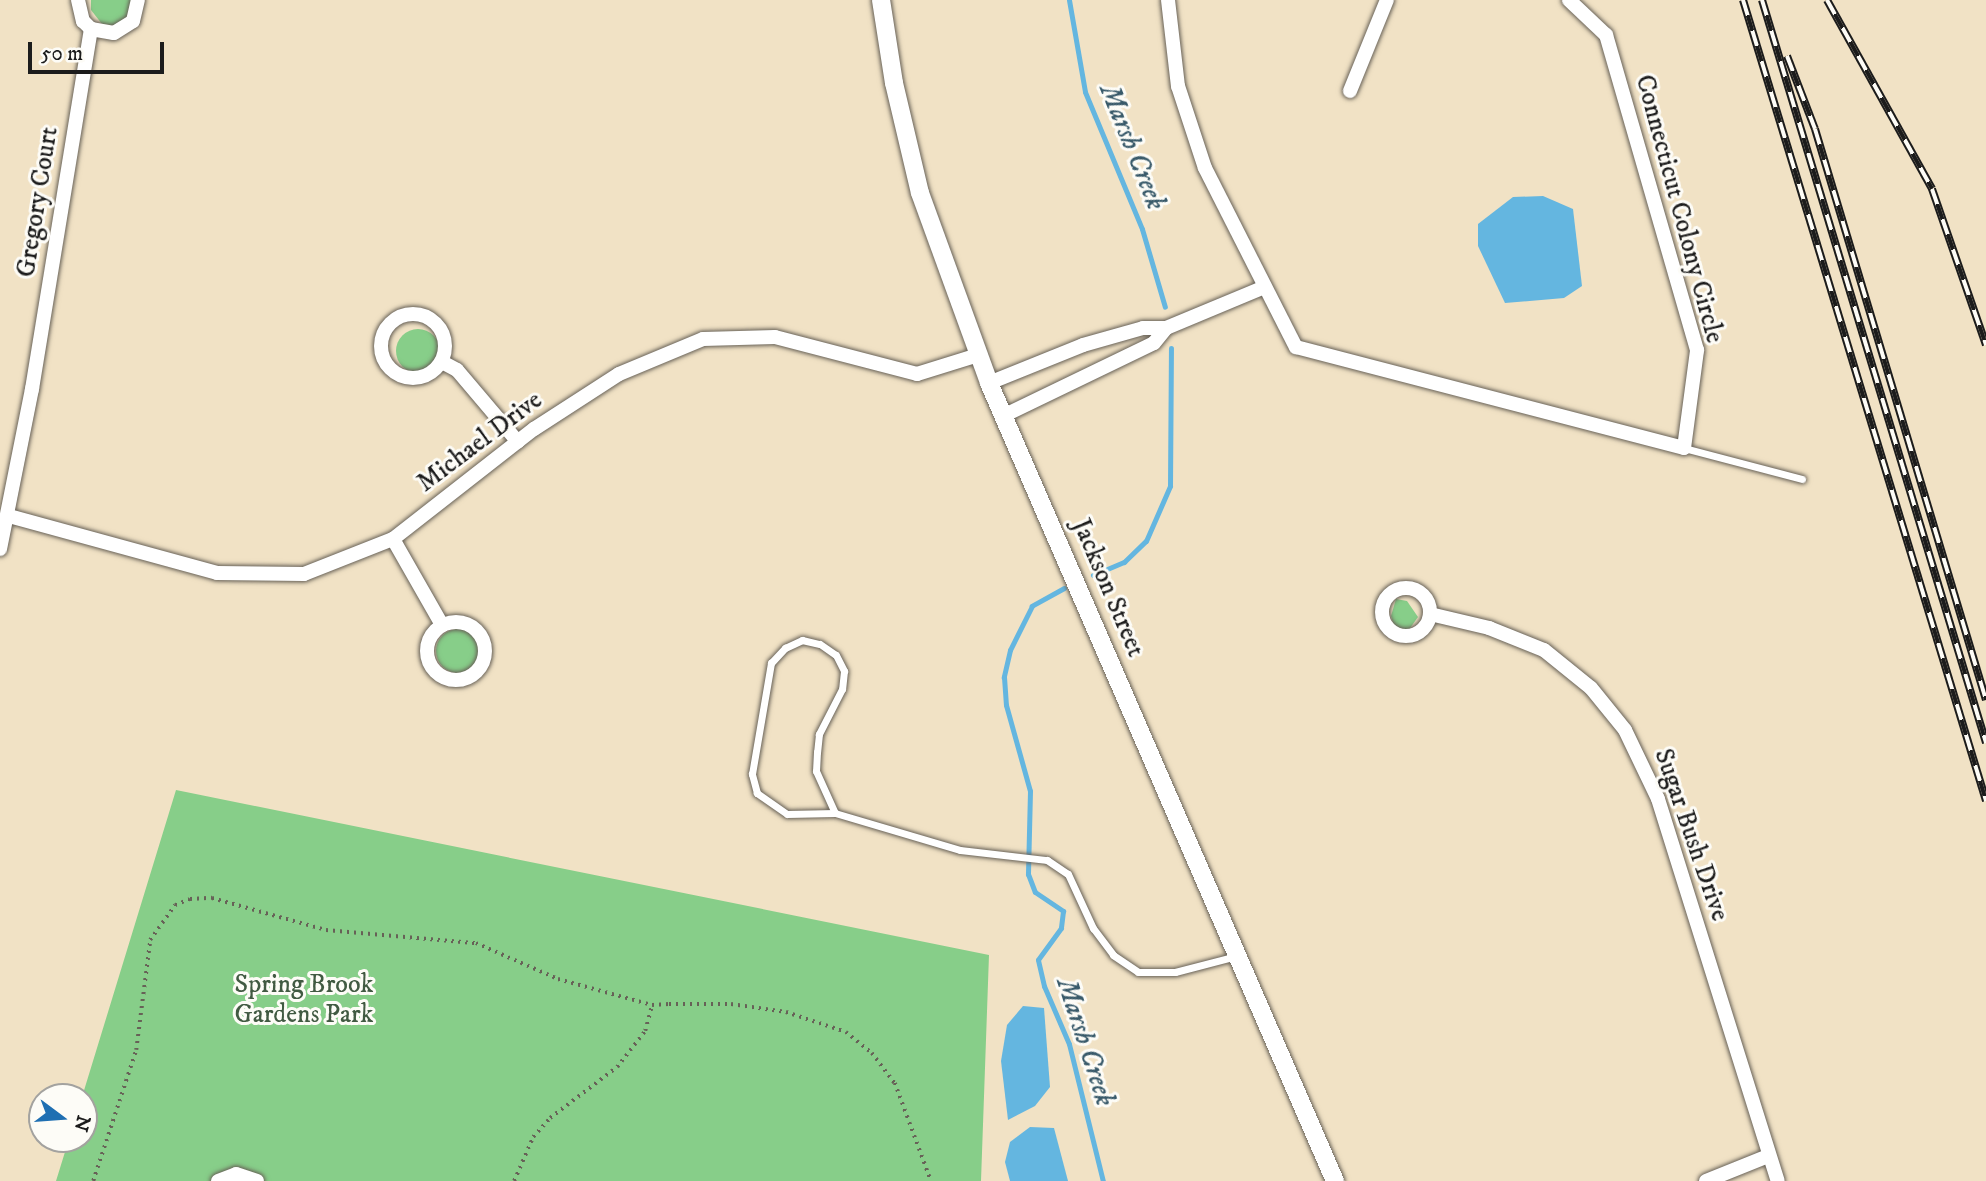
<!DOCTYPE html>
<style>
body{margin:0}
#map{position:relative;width:1986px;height:1181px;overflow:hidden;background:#f1e2c5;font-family:"IM FELL DW Pica",serif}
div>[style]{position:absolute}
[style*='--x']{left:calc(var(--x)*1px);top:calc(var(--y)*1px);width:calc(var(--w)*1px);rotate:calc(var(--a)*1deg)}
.green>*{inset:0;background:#87ce89}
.round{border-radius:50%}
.water>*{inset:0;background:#64b6e0}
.stream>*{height:5px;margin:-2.5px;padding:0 2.5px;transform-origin:2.5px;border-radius:2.5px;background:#64b6e0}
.path>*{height:3.5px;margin-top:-1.75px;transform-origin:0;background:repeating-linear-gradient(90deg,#676157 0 2px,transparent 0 7px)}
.roads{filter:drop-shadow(0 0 2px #676157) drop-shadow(0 0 2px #676157)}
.service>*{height:7px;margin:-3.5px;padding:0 3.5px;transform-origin:3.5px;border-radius:3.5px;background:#fff}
.minor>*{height:14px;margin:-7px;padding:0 7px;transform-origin:7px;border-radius:7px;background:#fff}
.minor>.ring{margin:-7px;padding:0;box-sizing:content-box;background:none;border:14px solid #fff;border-radius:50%}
.tertiary>*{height:18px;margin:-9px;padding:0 9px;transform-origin:9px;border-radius:9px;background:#fff}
.rail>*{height:8px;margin-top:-4px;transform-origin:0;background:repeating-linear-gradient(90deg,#fdfcf7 0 16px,#1c1c1c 0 32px);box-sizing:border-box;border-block:2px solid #1c1c1c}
span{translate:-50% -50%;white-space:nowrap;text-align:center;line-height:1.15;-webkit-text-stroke:6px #fdfcf7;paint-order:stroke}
.street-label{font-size:26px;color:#1c1c1c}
.park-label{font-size:26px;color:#415a42}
.water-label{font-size:28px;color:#395a6a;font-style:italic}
.north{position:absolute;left:28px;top:1083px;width:70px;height:70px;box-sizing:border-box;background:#fdfcf7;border:2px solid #a3a29f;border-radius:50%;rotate:106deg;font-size:19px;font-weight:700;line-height:28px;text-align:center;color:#1c1c1c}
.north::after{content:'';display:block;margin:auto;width:24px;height:32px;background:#1f6fb2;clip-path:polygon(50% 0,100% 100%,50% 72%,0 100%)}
.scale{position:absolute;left:28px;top:42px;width:136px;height:32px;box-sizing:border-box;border:4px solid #1c1c1c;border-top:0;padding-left:9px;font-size:21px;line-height:24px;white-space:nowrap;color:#1c1c1c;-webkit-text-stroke:5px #fdfcf7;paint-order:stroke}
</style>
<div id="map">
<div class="green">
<div style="clip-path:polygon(91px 0,131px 0,129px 16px,116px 26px,102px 24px,91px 10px)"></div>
<div class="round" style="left:396px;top:329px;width:44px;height:44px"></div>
<div style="clip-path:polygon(1396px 599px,1407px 601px,1418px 617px,1408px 631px,1394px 626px,1391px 616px)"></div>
<div class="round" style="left:436px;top:629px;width:44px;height:44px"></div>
<div style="clip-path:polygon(176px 790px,989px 955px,981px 1181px,56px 1181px,69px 1139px,84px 1139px,82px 1097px)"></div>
</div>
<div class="water">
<div style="clip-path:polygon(1543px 196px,1573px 209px,1582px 286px,1564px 298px,1505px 303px,1478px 246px,1478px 224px,1513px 197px)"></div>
<div style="clip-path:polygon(1023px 1006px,1044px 1008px,1050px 1087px,1035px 1106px,1008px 1120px,1001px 1061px,1007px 1025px)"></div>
<div style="clip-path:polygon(1030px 1127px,1054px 1128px,1068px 1181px,1010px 1181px,1005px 1162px,1010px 1142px)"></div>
</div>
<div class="stream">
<div style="--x:1069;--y:0;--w:93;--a:80.1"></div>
<div style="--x:1085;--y:92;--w:148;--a:67.4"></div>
<div style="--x:1142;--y:229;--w:81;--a:73.6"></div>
<div style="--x:1093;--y:575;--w:34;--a:-23"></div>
<div style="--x:1124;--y:562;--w:30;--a:-44"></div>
<div style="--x:1146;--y:541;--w:60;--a:-66.4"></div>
<div style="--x:1170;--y:486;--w:138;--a:-89.6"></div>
<div style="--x:1064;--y:588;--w:37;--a:151"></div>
<div style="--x:1032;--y:606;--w:49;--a:116.6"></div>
<div style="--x:1010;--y:650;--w:28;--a:103"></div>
<div style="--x:1004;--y:677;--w:28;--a:86"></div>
<div style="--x:1006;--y:705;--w:89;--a:74.4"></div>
<div style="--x:1030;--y:791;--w:83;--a:91.4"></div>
<div style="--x:1028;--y:874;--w:19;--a:69"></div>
<div style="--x:1035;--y:892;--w:34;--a:34"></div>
<div style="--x:1063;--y:911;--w:17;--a:97"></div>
<div style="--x:1061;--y:928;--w:39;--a:126"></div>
<div style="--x:1038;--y:960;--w:27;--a:77"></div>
<div style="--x:1044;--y:986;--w:63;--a:66.7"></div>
<div style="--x:1069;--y:1044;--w:141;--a:76.1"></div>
</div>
<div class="path">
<div style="--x:93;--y:1181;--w:138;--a:-71.8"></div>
<div style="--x:136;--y:1050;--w:111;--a:-82.7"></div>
<div style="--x:150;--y:940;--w:43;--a:-54.5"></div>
<div style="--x:175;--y:905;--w:16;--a:-22"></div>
<div style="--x:190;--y:899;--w:22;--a:-3"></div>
<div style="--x:212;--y:898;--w:118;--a:15.7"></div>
<div style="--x:326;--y:930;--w:151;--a:5"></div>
<div style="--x:476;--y:943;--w:90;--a:23.7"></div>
<div style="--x:558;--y:979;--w:98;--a:15.5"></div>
<div style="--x:514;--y:1181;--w:48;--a:-66.6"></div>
<div style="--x:533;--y:1137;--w:25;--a:-48"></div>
<div style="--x:550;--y:1118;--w:84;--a:-37.3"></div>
<div style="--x:617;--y:1067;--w:46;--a:-52.1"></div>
<div style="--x:645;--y:1031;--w:27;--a:-75"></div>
<div style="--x:652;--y:1005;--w:17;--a:-3"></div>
<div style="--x:669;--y:1004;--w:62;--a:0"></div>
<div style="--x:731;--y:1004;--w:56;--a:8.3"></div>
<div style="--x:786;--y:1012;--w:63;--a:18.4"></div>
<div style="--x:846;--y:1032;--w:33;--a:39"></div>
<div style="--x:872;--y:1053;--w:38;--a:53"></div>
<div style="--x:895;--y:1083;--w:104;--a:69.8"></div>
</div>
<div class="roads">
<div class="service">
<div style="--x:1684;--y:448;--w:122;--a:14.7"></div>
<div style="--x:835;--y:813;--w:48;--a:178.8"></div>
<div style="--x:787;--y:814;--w:37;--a:-145"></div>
<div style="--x:757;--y:793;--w:20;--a:-105"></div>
<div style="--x:752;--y:774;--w:113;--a:-80.3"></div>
<div style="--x:771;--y:663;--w:21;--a:-47"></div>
<div style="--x:785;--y:648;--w:19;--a:-25"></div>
<div style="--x:802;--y:640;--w:18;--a:13"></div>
<div style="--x:820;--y:644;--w:19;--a:35"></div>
<div style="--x:836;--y:655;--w:18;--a:63"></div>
<div style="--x:844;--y:671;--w:18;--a:96"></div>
<div style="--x:842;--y:689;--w:51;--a:117.1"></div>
<div style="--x:819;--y:734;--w:18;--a:96"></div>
<div style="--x:817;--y:752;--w:19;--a:93"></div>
<div style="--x:816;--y:771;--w:46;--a:65.7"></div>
<div style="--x:835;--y:813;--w:130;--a:16.5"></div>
<div style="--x:960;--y:850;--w:88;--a:6.6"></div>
<div style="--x:1047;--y:860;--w:25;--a:34"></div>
<div style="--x:1068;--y:874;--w:60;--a:65.2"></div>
<div style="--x:1093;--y:928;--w:34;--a:53"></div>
<div style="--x:1113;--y:955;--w:30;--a:34"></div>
<div style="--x:1138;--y:972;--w:37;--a:0"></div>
<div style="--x:1175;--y:972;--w:64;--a:-14.5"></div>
</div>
<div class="minor">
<div style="--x:78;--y:0;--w:22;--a:77"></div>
<div style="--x:83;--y:21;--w:11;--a:45"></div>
<div style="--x:91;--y:29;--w:23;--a:10"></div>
<div style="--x:114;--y:33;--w:22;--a:-32"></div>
<div style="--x:133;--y:21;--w:22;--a:-77"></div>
<div style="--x:1168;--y:0;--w:87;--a:83.4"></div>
<div style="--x:1178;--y:86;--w:86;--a:71.8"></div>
<div style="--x:1205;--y:168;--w:201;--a:63.1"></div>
<div style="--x:1296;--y:347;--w:401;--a:14.6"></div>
<div style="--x:1684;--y:448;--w:99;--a:-82.4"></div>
<div style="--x:1697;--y:350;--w:328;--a:-106.1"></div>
<div style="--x:1606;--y:35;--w:51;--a:-136.6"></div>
<div style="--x:1350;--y:91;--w:98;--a:-67.9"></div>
<div class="ring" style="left:381px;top:314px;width:50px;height:50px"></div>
<div style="--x:442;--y:362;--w:17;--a:28"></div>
<div style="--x:457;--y:370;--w:94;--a:49.7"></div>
<div style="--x:989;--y:383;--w:101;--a:-22"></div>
<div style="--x:1083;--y:345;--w:62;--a:-15.8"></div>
<div style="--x:1143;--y:328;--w:23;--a:0"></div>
<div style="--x:1166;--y:328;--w:104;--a:-22.6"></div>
<div style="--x:1005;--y:415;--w:165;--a:-25.8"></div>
<div style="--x:1154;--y:343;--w:19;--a:-51"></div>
<div style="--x:9;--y:516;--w:216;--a:15.3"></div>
<div style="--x:217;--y:573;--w:87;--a:0.7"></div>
<div style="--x:304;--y:574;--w:96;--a:-21.5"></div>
<div style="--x:393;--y:539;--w:179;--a:-38"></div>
<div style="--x:534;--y:429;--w:101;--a:-32.9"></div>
<div style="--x:619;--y:374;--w:91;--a:-22.6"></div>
<div style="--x:703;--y:339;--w:72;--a:-1.6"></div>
<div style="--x:775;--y:337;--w:147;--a:14.6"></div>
<div style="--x:917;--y:374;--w:64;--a:-17.3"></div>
<div style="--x:393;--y:539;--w:99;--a:60.3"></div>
<div style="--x:0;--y:549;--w:163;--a:-78.7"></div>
<div style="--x:32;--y:389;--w:365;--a:-80.7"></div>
<div class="ring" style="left:1382px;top:588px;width:34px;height:34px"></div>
<div style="--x:1430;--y:614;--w:61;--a:13.3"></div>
<div style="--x:1489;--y:628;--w:59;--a:21.8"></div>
<div style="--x:1544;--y:650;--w:60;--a:39"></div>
<div style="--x:1591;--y:688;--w:54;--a:51"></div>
<div style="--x:1625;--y:730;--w:76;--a:64.4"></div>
<div style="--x:1658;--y:799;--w:400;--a:72.6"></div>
<div class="ring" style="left:427px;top:622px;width:44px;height:44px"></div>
<div style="--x:218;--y:1181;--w:19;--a:-21"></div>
<div style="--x:236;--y:1174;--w:22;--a:18"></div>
<div style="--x:1706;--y:1181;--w:67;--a:-22"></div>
</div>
<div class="tertiary">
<div style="--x:881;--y:0;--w:84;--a:81.1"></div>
<div style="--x:894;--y:83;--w:113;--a:76.7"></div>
<div style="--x:920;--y:193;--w:202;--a:70"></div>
<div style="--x:989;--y:383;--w:870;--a:66.56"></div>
</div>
</div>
<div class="rail">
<div style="--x:1743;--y:0;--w:837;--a:73.12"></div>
<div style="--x:1762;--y:0;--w:776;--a:73.22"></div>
<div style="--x:1827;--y:0;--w:216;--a:60.9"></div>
<div style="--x:1932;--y:189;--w:165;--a:70.9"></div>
<div style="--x:1787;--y:56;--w:78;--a:69"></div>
<div style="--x:1815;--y:129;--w:596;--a:73.33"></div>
</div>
<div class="street-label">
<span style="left:38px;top:202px;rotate:-81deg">Gregory Court</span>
<span style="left:1679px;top:209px;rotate:75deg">Connecticut Colony Circle</span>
<span style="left:480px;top:442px;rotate:-37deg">Michael Drive</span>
<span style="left:1108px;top:588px;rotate:67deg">Jackson Street</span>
<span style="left:1691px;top:835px;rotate:71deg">Sugar Bush Drive</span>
</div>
<div class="park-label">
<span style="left:304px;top:1000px">Spring Brook<br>Gardens Park</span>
</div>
<div class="water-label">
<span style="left:1132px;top:147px;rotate:68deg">Marsh Creek</span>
<span style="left:1085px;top:1042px;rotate:72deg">Marsh Creek</span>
</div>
<div class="north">N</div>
<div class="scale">50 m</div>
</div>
